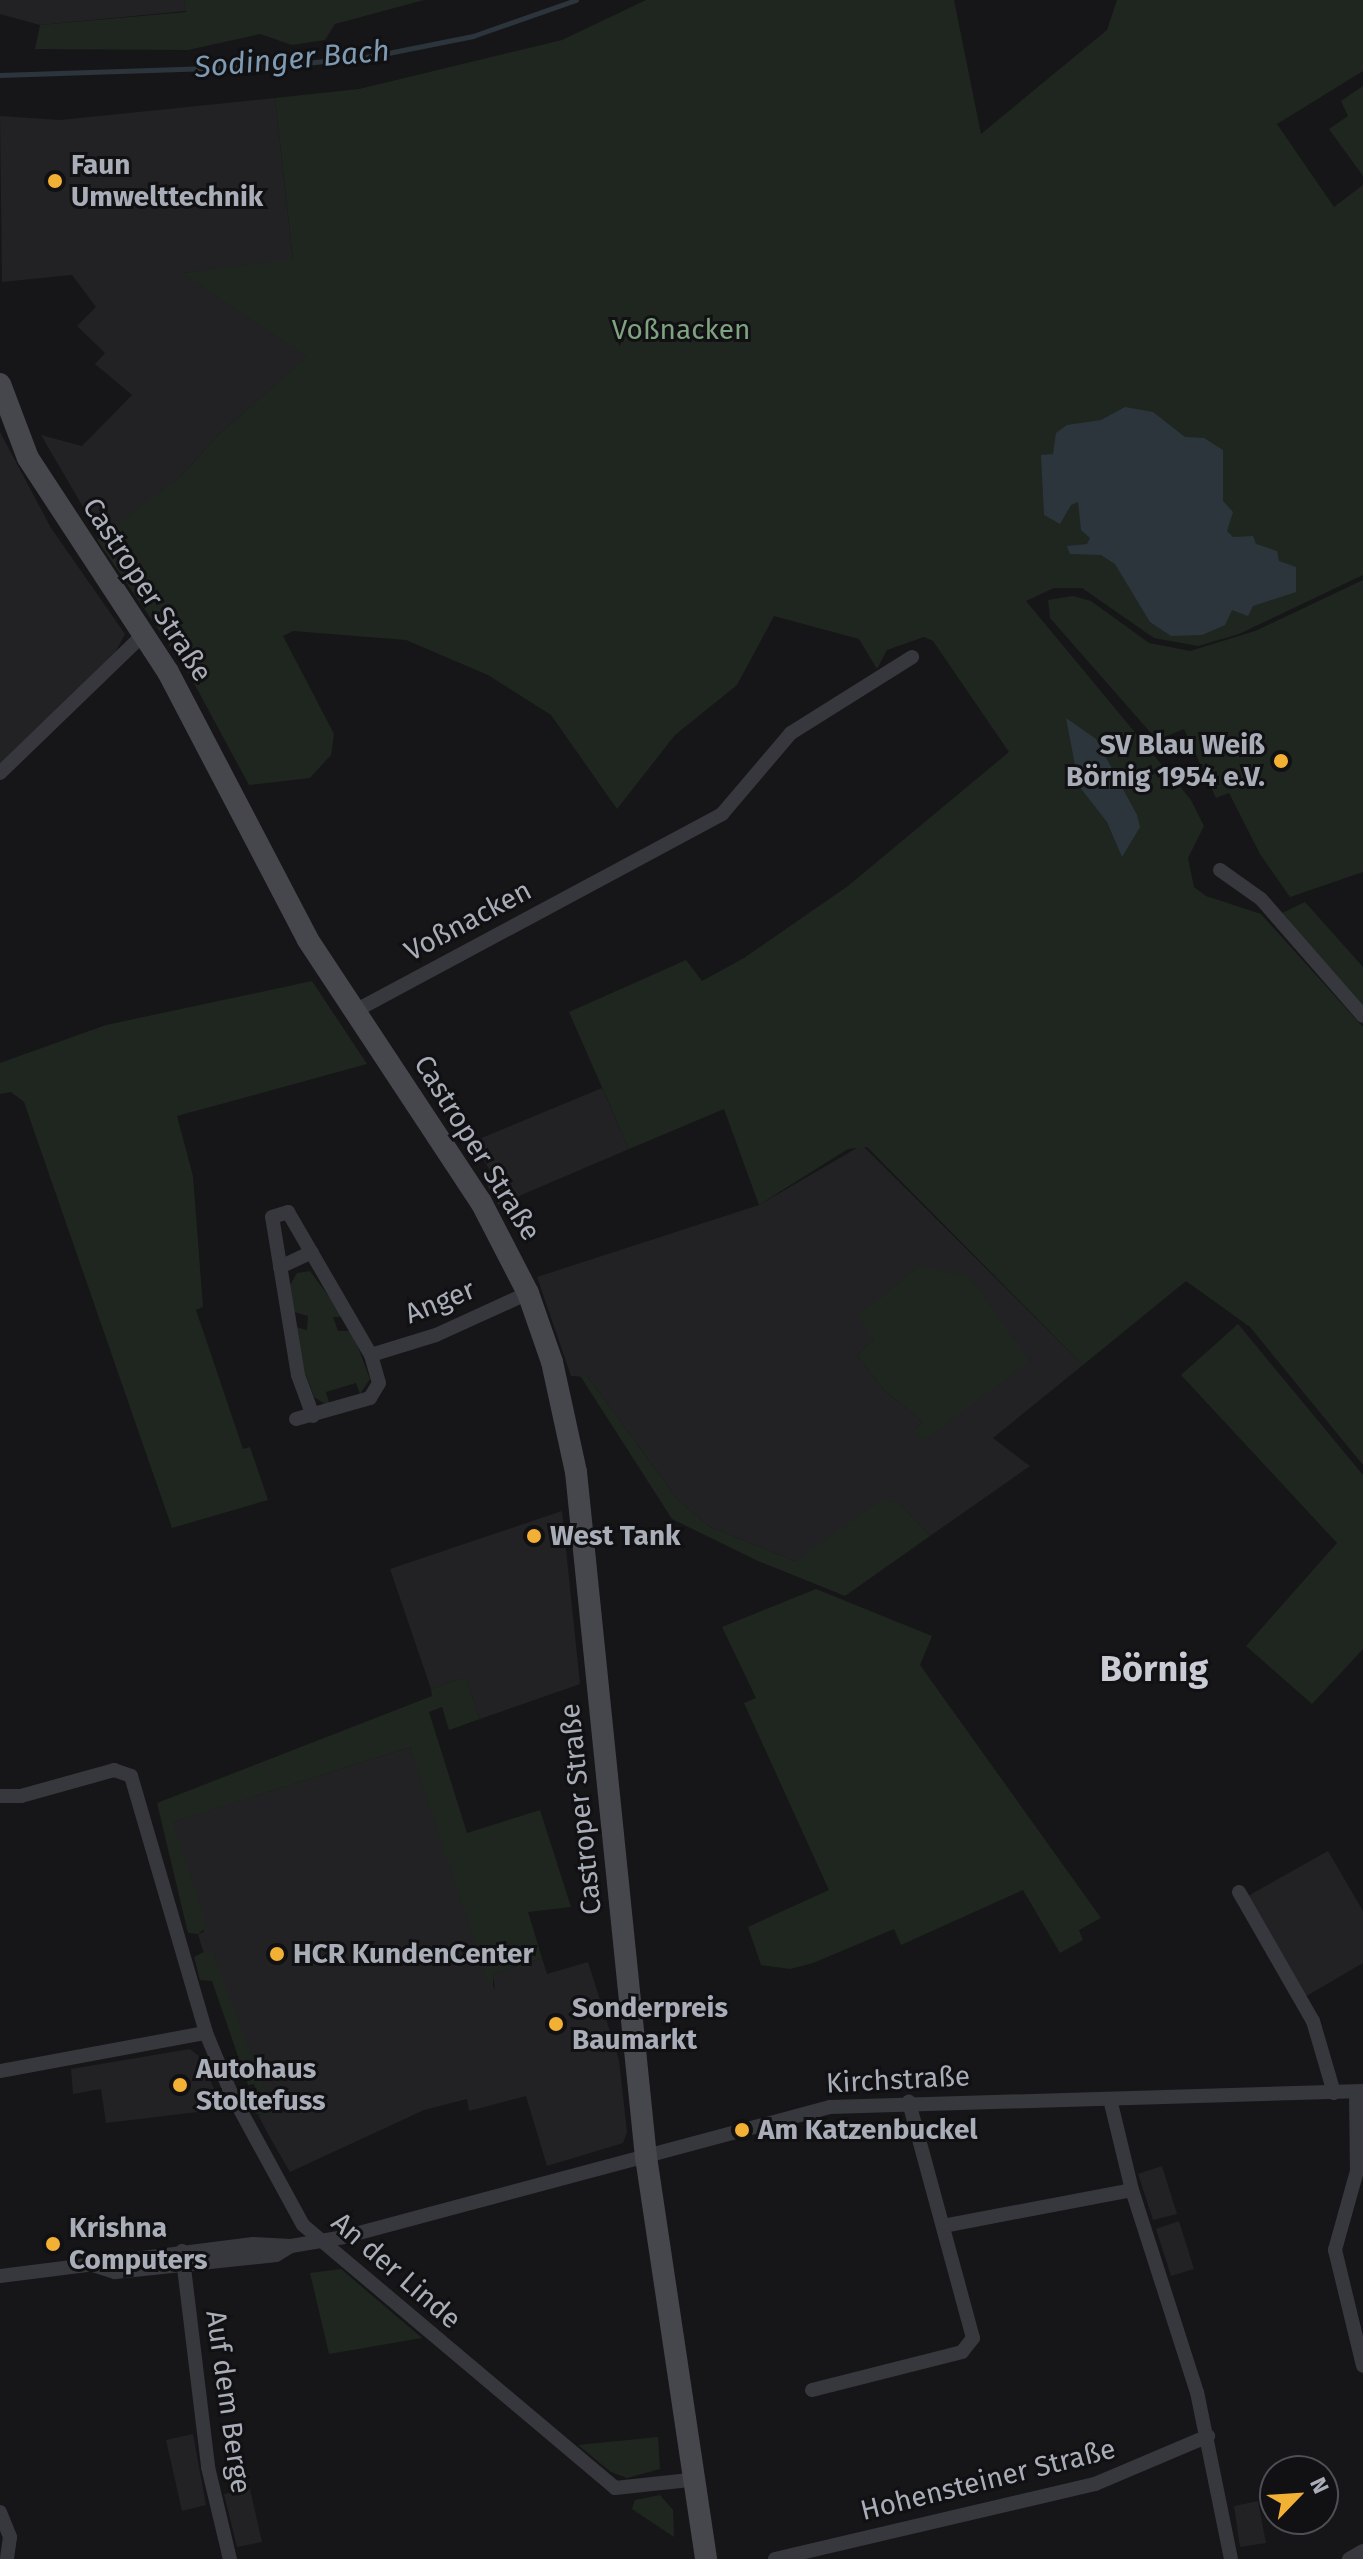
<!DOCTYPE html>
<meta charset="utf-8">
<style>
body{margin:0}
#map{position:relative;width:1363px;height:2559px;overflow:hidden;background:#161618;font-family:"Fira Sans",sans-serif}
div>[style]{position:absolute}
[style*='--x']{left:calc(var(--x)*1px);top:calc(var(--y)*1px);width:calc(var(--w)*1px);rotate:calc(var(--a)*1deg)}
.built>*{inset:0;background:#222225}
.green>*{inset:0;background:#1e261f}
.water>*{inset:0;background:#2c353c}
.stream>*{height:5px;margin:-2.5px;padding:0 2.5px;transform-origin:2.5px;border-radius:2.5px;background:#2c353c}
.street>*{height:14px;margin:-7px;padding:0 7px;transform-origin:7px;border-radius:7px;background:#37383d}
.secondary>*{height:22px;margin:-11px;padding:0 11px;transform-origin:11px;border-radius:11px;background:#45474d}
.dots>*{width:22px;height:22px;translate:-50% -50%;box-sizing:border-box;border:4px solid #111113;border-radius:50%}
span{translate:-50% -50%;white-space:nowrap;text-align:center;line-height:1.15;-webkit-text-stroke:6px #111113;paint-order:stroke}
.poi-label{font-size:28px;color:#a8adb8;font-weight:700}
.left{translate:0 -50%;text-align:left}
.right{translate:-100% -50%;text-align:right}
.park-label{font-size:28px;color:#7fa381}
.street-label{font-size:28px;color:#a8adb8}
.water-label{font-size:30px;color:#7f9bb3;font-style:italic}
.district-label{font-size:36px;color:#c9ccd4;font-weight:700}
.north{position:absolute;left:1259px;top:2455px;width:80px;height:80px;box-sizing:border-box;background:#111113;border:2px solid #4d4f55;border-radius:50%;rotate:65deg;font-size:22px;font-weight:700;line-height:32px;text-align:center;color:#a8adb8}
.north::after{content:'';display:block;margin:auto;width:28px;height:36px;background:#f2b134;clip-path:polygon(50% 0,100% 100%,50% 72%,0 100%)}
</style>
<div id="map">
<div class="built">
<div style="clip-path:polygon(0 0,184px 0,186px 11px,40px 25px,0 14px)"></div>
<div style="clip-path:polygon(275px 98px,293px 260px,184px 273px,308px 357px,218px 435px,180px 477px,128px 521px,100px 536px,41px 435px,82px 446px,132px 395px,95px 364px,105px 353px,77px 326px,96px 307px,72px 275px,2px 282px,0 116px,60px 120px)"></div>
<div style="clip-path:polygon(0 432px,51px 528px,125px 634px,116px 651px,0 769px)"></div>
<div style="clip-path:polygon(602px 1088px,629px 1149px,498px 1205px,485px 1181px,491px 1172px,472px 1142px)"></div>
<div style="clip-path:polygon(evenodd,862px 1145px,1083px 1365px,993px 1438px,1030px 1466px,930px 1536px,901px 1505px,795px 1561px,710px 1527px,678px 1500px,588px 1377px,571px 1376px,537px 1277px,759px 1205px,862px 1145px,874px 1339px,1030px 1361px,914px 1430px,923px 1422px,884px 1390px,857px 1355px,874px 1339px)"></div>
<div style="clip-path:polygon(562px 1511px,580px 1684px,480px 1719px,466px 1677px,431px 1689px,390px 1569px)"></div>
<div style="clip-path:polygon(410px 1747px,495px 1991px,493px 1973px,542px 1958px,547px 1974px,588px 1962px,619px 2060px,627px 2132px,623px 2143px,547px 2166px,526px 2096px,469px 2111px,467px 2099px,424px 2110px,290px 2172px,268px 2134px,258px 2115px,273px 2111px,203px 1951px,198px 1934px,204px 1932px,172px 1822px)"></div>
<div style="clip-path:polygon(1328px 1851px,1363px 1911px,1363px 1963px,1305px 1997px,1246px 1897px)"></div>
<div style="clip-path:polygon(190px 2049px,200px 2057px,223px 2109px,106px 2123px,101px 2089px,73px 2094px,71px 2069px)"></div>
<div style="clip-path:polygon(1162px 2166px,1177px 2214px,1153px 2220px,1138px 2174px)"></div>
<div style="clip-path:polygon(1179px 2221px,1194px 2269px,1171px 2276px,1156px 2229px)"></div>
<div style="clip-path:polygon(193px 2434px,206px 2505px,182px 2511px,166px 2440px)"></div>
<div style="clip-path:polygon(250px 2489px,262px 2542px,237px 2547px,224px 2494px)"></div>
<div style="clip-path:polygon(1258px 2501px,1266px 2543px,1240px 2547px,1234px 2506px)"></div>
</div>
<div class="green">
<div style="clip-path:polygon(184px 0,424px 0,335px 24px,325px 40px,292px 45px,260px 34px,188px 50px,35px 49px,40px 25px,186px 12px)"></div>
<div style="clip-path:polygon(646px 0,954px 0,981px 134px,1107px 30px,1117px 0,1363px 0,1363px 71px,1277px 124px,1334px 207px,1363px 185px,1363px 575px,1239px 634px,1198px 646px,1154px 638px,1082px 588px,1054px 588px,1026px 601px,1191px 800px,1204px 826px,1188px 858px,1194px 887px,1206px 896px,1261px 914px,1363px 1027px,1363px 1465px,1250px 1327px,1186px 1281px,1083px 1365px,867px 1147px,848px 1149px,759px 1205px,724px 1109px,629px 1149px,569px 1012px,686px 960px,702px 981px,744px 958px,848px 886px,1009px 752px,933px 641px,924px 637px,887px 650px,877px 669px,859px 639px,774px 616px,737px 685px,675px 735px,617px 809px,551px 715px,488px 675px,406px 640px,293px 631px,283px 636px,334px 734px,331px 755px,310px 778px,249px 785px,189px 674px,97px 540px,180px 477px,218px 435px,307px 357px,183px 273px,293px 259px,275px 98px,359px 89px,562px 40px)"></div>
<div style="clip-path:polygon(1363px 86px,1363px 176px,1329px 129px,1348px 116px,1341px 101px)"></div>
<div style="clip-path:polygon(1363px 580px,1363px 872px,1290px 897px,1260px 854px,1229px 793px,1216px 798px,1184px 729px,1157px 740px,1050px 618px,1048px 600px,1073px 596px,1091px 601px,1149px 643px,1190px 651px,1255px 631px)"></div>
<div style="clip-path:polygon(1305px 902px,1363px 967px,1363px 1008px,1282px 913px)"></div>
<div style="clip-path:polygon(312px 981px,367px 1064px,177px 1116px,193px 1176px,203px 1307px,196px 1310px,243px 1449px,250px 1447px,268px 1500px,172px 1528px,24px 1102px,11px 1092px,0 1094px,0 1063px,106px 1025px)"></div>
<div style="clip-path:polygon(920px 1266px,969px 1277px,1030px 1361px,923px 1441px,914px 1430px,923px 1422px,884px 1390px,857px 1355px,874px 1339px,858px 1316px)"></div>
<div style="clip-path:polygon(310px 1271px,344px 1317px,333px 1317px,338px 1331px,352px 1331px,370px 1379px,360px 1394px,356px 1383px,326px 1392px,329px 1403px,325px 1404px,314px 1397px,304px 1370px,296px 1327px,307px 1330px,308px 1316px,294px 1312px,290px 1285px,297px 1273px)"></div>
<div style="clip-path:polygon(1238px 1324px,1363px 1475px,1363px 1649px,1312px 1704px,1246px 1646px,1337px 1543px,1181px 1375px)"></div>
<div style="clip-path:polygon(579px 1374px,588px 1377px,678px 1500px,710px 1527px,795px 1561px,885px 1498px,901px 1505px,930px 1536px,845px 1596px,758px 1561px,672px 1519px)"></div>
<div style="clip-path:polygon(816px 1589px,932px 1636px,920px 1665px,1101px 1918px,1079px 1930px,1083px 1940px,1060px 1953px,1023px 1890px,901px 1945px,894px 1929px,813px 1963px,790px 1969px,761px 1965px,748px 1927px,829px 1890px,744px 1703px,756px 1698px,722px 1627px)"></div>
<div style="clip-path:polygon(466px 1677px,480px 1719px,449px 1730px,442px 1707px,429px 1712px,467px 1833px,540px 1810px,571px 1907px,528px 1912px,542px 1958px,494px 1973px,492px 1992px,410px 1747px,173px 1822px,207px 1927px,198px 1934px,188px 1933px,157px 1803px,432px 1696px,431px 1689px)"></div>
<div style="clip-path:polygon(211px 1948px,273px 2111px,269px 2114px,256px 2114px,246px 2106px,244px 2101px,258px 2096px,254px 2084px,248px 2085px,212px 1981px,200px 1980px,194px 1957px)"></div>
<div style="clip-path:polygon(341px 2269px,422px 2338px,329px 2354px,310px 2273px)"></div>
<div style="clip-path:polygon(658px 2437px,660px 2469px,627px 2478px,611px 2472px,578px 2445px)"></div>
<div style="clip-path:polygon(660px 2495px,673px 2510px,674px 2537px,632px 2509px,635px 2500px)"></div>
</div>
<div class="water">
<div style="clip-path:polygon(1125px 407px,1153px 412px,1185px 437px,1204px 438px,1223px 450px,1223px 501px,1233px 512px,1227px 531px,1233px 537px,1253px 536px,1256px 544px,1277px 551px,1279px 561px,1296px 567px,1296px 592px,1253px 606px,1248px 616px,1232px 610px,1225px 625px,1202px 635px,1171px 636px,1150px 622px,1115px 564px,1101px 555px,1070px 554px,1067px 546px,1087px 544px,1090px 538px,1081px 530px,1078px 502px,1071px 505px,1060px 524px,1044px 515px,1041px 455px,1053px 454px,1056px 433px,1067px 425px,1101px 420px)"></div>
<div style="clip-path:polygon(1066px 718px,1096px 739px,1137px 815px,1140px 827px,1122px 857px,1107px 822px,1079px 786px)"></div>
</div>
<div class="stream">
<div style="--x:0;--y:75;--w:276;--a:-1.9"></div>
<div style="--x:276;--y:66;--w:98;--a:-5.9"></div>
<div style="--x:373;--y:56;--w:102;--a:-11.3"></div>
<div style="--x:473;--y:36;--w:109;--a:-19.3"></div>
</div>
<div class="street">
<div style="--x:0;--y:773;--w:200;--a:-44"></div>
<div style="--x:1220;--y:870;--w:50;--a:35.3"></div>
<div style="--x:1261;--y:899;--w:155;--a:48.9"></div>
<div style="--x:355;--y:1011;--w:417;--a:-28.2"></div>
<div style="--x:722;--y:814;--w:106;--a:-49.6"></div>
<div style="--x:791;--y:733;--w:143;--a:-32.1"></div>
<div style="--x:280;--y:1267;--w:35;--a:-25"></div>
<div style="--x:313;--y:1416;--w:44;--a:-110.1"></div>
<div style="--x:298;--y:1375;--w:160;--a:-99.3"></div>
<div style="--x:272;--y:1217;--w:17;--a:-17"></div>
<div style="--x:288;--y:1212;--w:165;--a:59.9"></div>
<div style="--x:296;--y:1419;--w:77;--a:-15.8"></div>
<div style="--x:370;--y:1398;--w:17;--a:-59"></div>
<div style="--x:379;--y:1383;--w:29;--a:-106"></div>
<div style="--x:371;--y:1355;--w:68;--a:-17.1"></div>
<div style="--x:436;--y:1335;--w:101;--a:-24.5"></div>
<div style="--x:0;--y:1796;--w:21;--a:0"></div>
<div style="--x:21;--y:1796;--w:97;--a:-15.6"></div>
<div style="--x:114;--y:1770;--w:18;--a:19"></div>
<div style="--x:131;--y:1776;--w:268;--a:73.7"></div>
<div style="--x:206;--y:2033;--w:65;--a:67.4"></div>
<div style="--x:231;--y:2093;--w:150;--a:61.4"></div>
<div style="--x:303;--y:2225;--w:408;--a:40.1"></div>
<div style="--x:615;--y:2488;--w:75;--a:-6.1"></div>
<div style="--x:1239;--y:1892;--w:149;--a:60.2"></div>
<div style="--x:1313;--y:2021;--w:75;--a:73.7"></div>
<div style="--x:0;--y:2071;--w:209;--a:-10.5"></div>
<div style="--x:1356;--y:2092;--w:79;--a:89.3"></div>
<div style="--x:1357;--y:2171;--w:82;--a:105.6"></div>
<div style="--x:1335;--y:2250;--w:119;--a:76.4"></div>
<div style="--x:1110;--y:2099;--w:94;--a:76.4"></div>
<div style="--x:1132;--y:2190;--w:212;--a:72.2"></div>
<div style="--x:1197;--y:2392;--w:170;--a:78.5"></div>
<div style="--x:943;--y:2226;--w:192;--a:-10.8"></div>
<div style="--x:182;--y:2251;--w:218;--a:83.1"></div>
<div style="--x:208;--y:2467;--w:95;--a:76.6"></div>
<div style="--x:93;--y:2265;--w:23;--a:18"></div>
<div style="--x:115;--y:2272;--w:162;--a:-6"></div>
<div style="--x:276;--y:2255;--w:17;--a:-31"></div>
<div style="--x:291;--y:2246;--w:54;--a:-9.6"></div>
<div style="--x:344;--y:2237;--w:503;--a:-14.98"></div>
<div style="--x:830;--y:2107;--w:533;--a:-1.72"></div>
<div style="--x:0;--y:2276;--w:255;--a:-7.2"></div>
<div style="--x:253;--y:2244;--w:38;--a:3"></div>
<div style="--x:812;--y:2390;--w:155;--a:-14.2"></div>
<div style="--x:962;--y:2352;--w:18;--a:-52"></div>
<div style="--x:973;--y:2338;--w:245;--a:-105.2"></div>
<div style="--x:0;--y:2512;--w:27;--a:68"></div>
<div style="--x:10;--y:2537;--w:22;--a:98"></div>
<div style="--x:775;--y:2559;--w:329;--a:-13.2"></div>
<div style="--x:1095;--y:2484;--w:123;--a:-23"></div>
<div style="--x:1349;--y:2559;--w:16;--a:-30"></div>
</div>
<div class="secondary">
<div style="--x:0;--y:384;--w:79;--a:69.3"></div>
<div style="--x:28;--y:458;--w:256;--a:56.8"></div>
<div style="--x:168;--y:672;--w:302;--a:62.4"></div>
<div style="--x:308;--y:940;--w:314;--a:56.6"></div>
<div style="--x:481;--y:1202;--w:102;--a:62.7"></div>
<div style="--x:528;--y:1293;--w:73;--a:70.8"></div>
<div style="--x:552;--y:1362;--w:113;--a:77.7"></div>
<div style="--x:576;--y:1472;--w:689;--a:84.17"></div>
<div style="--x:646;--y:2157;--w:406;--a:81.5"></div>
</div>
<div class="dots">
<div style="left:55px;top:181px;background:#f2b134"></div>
<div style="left:1281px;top:761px;background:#f2b134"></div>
<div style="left:534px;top:1536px;background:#f2b134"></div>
<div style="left:277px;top:1954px;background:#f2b134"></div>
<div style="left:556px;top:2024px;background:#f2b134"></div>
<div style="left:180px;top:2085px;background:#f2b134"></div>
<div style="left:742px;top:2130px;background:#f2b134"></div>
<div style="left:53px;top:2244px;background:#f2b134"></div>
</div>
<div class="poi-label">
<span class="left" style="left:71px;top:181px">Faun<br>Umwelttechnik</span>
<span class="right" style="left:1265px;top:761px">SV Blau Weiß<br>Börnig 1954 e.V.</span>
<span class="left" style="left:550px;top:1536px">West Tank</span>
<span class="left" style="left:293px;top:1954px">HCR KundenCenter</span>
<span class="left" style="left:572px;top:2024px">Sonderpreis<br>Baumarkt</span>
<span class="left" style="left:196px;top:2085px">Autohaus<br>Stoltefuss</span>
<span class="left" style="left:758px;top:2130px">Am Katzenbuckel</span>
<span class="left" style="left:69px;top:2244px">Krishna<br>Computers</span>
</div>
<div class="park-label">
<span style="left:681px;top:330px">Voßnacken</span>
</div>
<div class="street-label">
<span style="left:147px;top:590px;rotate:57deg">Castroper Straße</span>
<span style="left:468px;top:921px;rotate:-28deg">Voßnacken</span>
<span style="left:477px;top:1148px;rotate:58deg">Castroper Straße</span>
<span style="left:440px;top:1302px;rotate:-22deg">Anger</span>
<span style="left:581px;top:1809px;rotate:-96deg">Castroper Straße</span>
<span style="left:898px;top:2080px;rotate:-3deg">Kirchstraße</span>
<span style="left:396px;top:2271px;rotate:41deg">An der Linde</span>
<span style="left:228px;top:2402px;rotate:82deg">Auf dem Berge</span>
<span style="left:988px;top:2480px;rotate:-14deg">Hohensteiner Straße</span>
</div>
<div class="water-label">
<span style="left:292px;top:59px;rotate:-5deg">Sodinger Bach</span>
</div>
<div class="district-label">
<span style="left:1154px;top:1670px">Börnig</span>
</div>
<div class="north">N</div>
</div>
